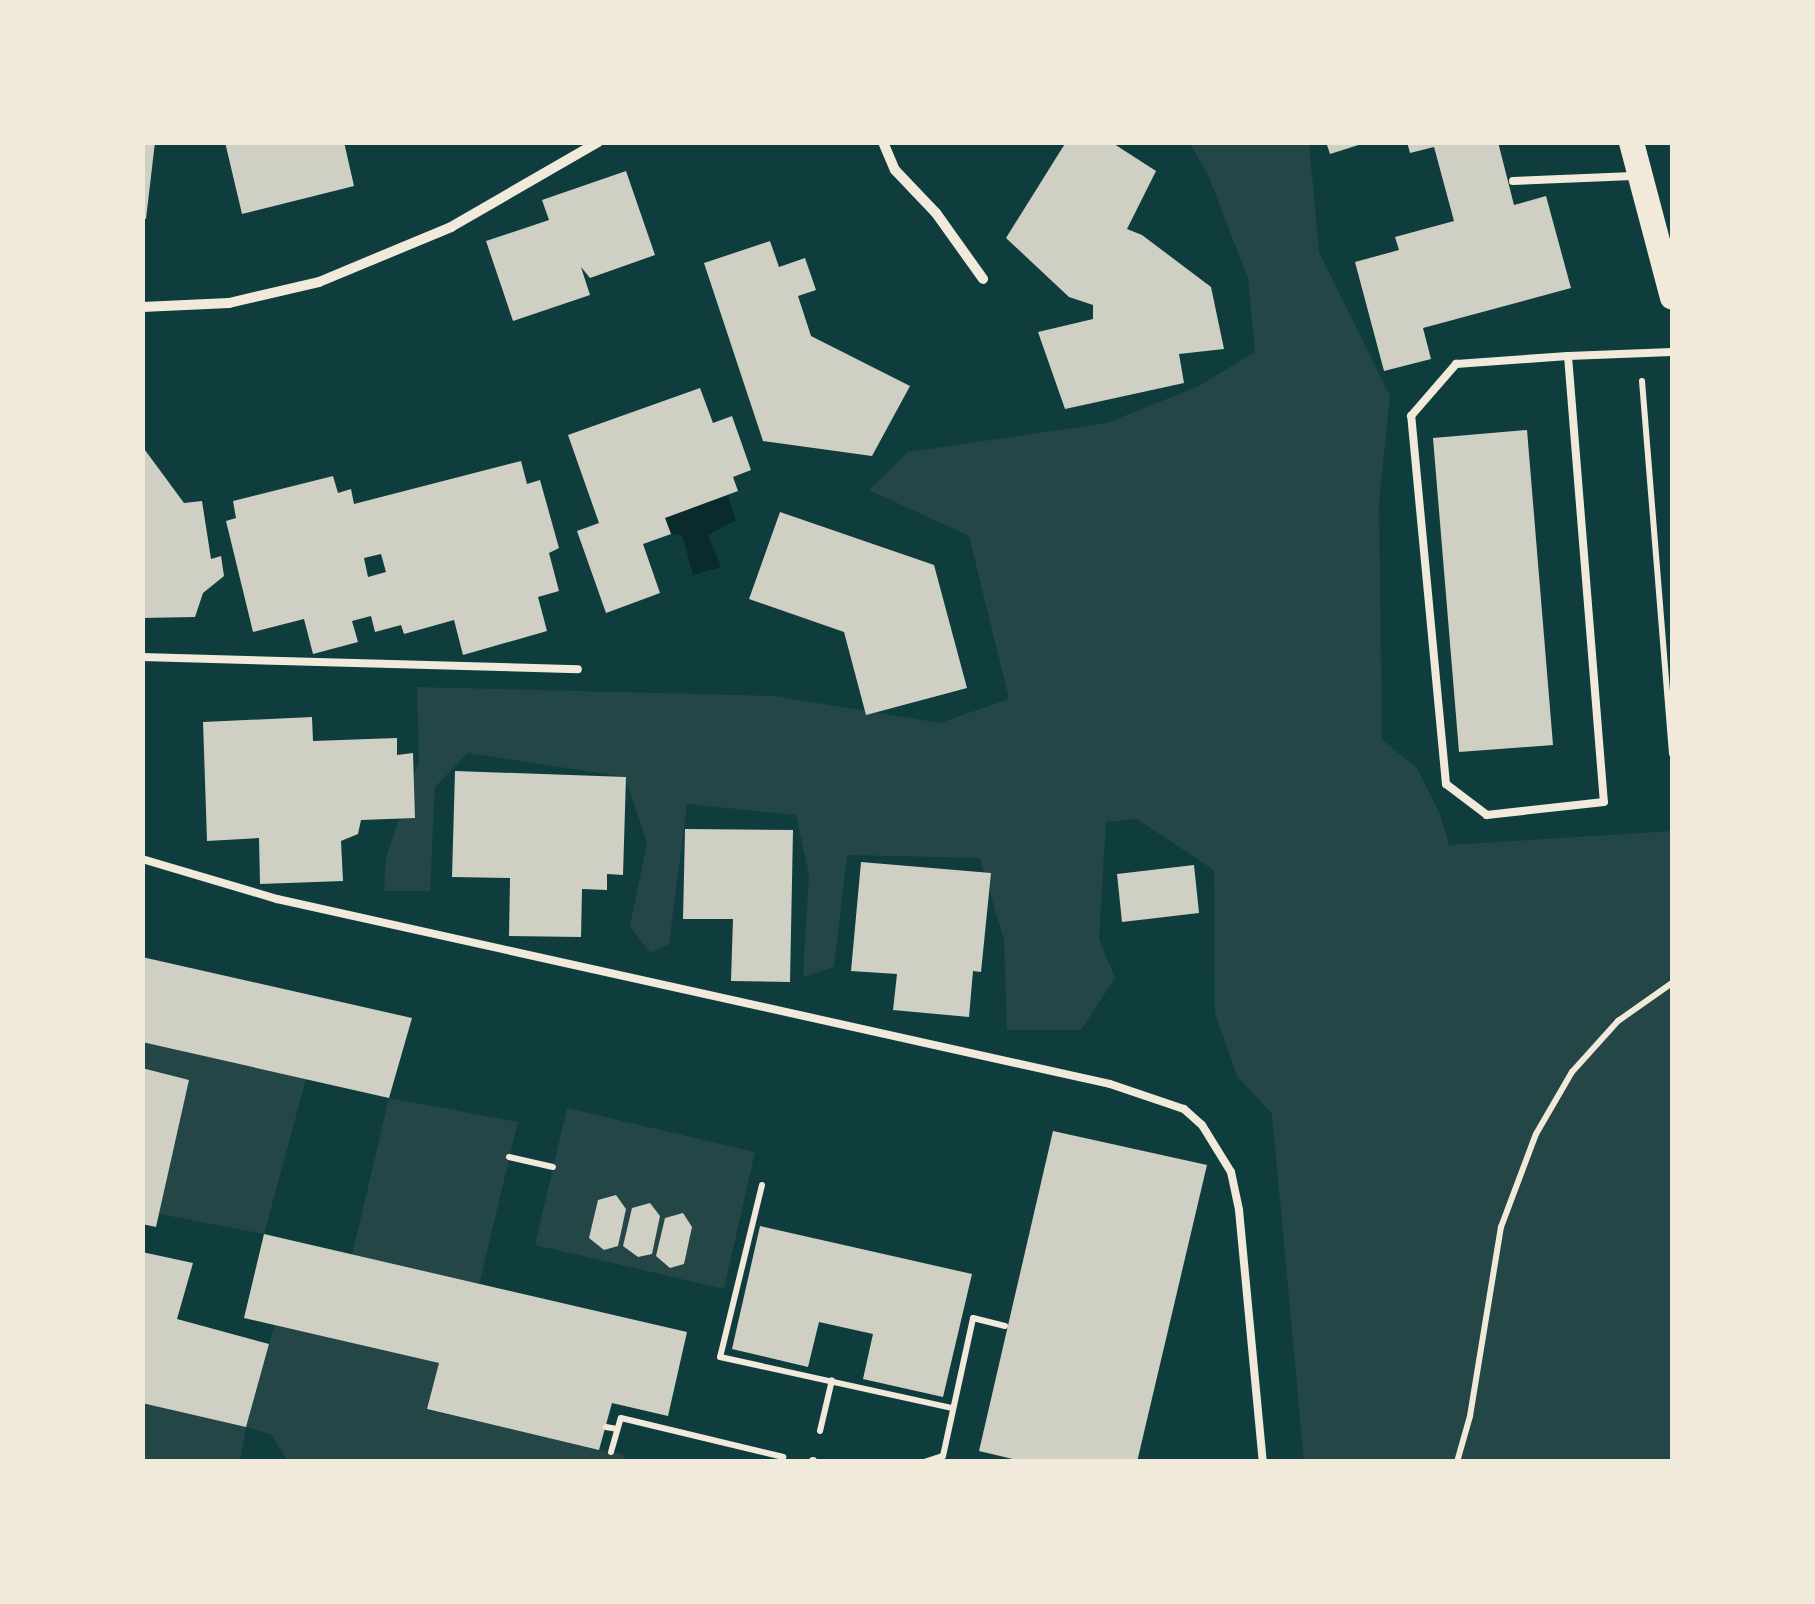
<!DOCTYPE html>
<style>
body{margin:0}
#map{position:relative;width:1815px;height:1604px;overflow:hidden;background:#0f3d3e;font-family:Inter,sans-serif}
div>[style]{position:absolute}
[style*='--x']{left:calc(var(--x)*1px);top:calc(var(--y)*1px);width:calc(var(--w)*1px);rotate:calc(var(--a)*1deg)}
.green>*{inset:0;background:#244646}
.water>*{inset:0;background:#0a2a2b}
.building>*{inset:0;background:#cfcfc3}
.path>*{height:6px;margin:-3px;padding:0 3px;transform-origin:3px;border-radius:3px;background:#f1e9da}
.service>*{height:8px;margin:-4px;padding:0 4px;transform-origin:4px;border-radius:4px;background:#f1e9da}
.minor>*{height:10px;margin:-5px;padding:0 5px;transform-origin:5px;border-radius:5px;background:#f1e9da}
.primary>*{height:25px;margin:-12.5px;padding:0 12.5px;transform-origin:12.5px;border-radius:12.5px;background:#f1e9da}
span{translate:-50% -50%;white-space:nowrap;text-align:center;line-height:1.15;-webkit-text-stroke:8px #f1e9da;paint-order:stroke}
.frame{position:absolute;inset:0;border:145px solid #f1e9da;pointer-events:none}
</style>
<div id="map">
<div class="green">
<div style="clip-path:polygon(1190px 143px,1309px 143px,1319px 252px,1390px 396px,1379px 503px,1382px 740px,1417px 768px,1440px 814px,1449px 845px,1672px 831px,1672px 1461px,1304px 1461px,1272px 1114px,1237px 1076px,1215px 1013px,1214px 870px,1137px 819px,1106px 822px,1099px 939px,1115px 978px,1081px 1030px,1007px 1030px,1004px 940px,980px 858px,847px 855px,834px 967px,803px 977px,809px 874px,796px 815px,687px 804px,669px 944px,650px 953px,630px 926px,647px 843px,625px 777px,468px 753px,435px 787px,430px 891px,384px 891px,386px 858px,419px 761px,417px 687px,774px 696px,940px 723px,1009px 699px,969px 536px,869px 490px,908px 452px,1107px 423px,1199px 386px,1255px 352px,1248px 278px,1208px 175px)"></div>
<div style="clip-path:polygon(142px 1042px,306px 1079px,264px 1234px,159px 1214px,189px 1080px,143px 1068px)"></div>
<div style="clip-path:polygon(389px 1098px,518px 1122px,479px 1285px,352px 1255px)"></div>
<div style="clip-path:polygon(567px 1108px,755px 1152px,724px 1289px,535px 1245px)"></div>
<div style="clip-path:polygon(275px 1324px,439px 1363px,427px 1410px,625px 1455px,623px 1462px,288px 1461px,271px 1434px,246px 1427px,240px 1461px,143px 1462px,143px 1403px,246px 1426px)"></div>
</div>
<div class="water">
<div style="clip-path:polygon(728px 495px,736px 520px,708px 535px,721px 567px,693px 575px,682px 535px,671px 534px,665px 518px)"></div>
</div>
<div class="building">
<div style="clip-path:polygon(142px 142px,155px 142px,146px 219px,142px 218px)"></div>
<div style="clip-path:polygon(225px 142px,344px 142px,354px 186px,242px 214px)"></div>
<div style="clip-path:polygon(1066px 142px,1111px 142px,1156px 171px,1127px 229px,1142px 235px,1211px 287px,1224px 349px,1179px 354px,1184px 383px,1065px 409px,1038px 332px,1093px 319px,1093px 305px,1069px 297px,1006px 238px)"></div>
<div style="clip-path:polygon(1326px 142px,1365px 142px,1365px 143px,1330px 154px)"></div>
<div style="clip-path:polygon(1407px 142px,1498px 142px,1514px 205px,1546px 196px,1571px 288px,1423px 328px,1431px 359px,1384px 371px,1355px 262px,1399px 250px,1395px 237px,1454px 221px,1434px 147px,1410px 153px)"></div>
<div style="clip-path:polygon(626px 171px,655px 255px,590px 278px,581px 267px,590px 295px,513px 321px,486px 241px,549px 220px,542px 200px)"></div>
<div style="clip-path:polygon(770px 241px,779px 267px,805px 258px,816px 290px,798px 296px,811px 336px,910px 386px,872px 456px,763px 441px,704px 263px)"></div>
<div style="clip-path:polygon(700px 388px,713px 423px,732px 416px,751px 470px,733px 477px,738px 491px,665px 518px,671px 534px,643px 544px,660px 593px,606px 613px,577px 531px,599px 523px,568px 435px)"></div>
<div style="clip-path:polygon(1527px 430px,1553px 745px,1459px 752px,1433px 438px)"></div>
<div style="clip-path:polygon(142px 446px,184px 503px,202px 501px,211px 559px,221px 556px,224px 576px,203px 593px,195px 617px,142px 618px)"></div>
<div style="clip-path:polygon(evenodd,521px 461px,527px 484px,540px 480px,559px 548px,549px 553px,559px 591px,538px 597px,547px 631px,463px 655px,454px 620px,404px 634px,401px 625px,375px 632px,371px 616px,352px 621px,358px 642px,313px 654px,304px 619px,253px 632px,226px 521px,236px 518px,233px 501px,333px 476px,338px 493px,351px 489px,354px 504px,521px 461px,381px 554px,386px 572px,368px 577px,364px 558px,381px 554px)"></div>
<div style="clip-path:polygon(780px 512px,934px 565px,967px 688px,866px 715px,844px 632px,749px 599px)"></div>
<div style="clip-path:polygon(312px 717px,313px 741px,397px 738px,397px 755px,413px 753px,415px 818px,361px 820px,358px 834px,341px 841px,343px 881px,260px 884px,259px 838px,207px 841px,203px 722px)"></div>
<div style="clip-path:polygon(455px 771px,626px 777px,623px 875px,607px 874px,607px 890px,582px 889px,581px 937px,509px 936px,510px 878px,452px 877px)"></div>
<div style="clip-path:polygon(685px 829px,793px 830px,790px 982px,731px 981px,733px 919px,683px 919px)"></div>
<div style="clip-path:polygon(861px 862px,991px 873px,981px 972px,973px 971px,969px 1017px,893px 1010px,897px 974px,851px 971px)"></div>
<div style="clip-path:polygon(1194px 865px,1199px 913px,1122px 922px,1117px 874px)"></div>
<div style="clip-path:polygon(142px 957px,412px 1018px,389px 1098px,142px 1042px)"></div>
<div style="clip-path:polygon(142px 1068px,189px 1080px,156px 1227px,142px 1224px)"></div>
<div style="clip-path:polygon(1053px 1131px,1207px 1165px,1137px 1462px,1026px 1462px,979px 1451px)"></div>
<div style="clip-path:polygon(616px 1195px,626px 1209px,618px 1246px,604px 1250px,589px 1238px,598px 1200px)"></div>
<div style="clip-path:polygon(650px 1203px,660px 1216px,652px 1254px,638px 1257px,623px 1246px,632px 1208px)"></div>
<div style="clip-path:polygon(683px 1213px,692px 1227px,684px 1264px,670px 1268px,656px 1256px,665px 1218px)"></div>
<div style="clip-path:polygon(760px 1226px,972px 1274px,943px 1397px,863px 1379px,873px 1334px,819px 1322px,808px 1367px,732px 1349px)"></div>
<div style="clip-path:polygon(264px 1234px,687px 1332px,668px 1416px,612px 1403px,599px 1450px,427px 1409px,439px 1363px,244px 1318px)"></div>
<div style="clip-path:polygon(142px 1252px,193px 1263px,177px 1319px,269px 1344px,246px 1427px,142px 1403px)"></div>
</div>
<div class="path">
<div style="--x:1642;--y:381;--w:374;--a:85.4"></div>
<div style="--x:509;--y:1157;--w:45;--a:12.8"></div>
<div style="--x:762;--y:1185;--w:177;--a:103.7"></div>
<div style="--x:720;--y:1357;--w:238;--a:12.4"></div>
<div style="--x:606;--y:1427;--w:11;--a:10"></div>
<div style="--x:820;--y:1431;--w:52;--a:-76.8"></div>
<div style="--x:611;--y:1452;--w:35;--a:-74"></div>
<div style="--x:621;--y:1418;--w:167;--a:13.5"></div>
<div style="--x:924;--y:1462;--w:20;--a:-18"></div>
<div style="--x:943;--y:1456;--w:141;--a:-77.7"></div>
<div style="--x:973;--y:1318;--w:33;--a:14"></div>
<div style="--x:1457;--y:1462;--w:48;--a:-74.2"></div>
<div style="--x:1470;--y:1416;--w:192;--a:-80.7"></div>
<div style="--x:1501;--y:1227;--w:99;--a:-69.4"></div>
<div style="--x:1536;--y:1134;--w:72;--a:-59.9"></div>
<div style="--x:1572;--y:1072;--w:69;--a:-48"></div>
<div style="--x:1618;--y:1021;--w:66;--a:-35.1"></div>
</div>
<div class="service">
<div style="--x:1513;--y:181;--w:120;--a:-2.4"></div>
<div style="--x:1568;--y:356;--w:447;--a:85.4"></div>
<div style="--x:1604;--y:802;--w:118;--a:173.7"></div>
<div style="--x:1487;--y:815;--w:51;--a:-142.9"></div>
<div style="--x:1446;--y:784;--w:370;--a:-95.4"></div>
<div style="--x:1411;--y:416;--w:69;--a:-49.1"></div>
<div style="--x:1456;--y:364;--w:112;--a:-4.1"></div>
<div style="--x:1568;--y:356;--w:104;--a:-2.2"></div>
<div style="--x:142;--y:657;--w:436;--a:1.6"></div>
<div style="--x:142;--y:859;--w:141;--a:16.5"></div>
<div style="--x:277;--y:899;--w:853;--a:12.52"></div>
<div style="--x:1110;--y:1084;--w:78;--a:18.7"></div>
<div style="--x:1184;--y:1109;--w:24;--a:42"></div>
<div style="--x:1202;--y:1125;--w:55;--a:58.3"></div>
<div style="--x:1231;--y:1172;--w:39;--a:78"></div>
<div style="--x:1239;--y:1210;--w:253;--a:84.6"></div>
<div style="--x:813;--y:1462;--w:1;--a:-90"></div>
</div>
<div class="minor">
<div style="--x:883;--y:142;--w:30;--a:67"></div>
<div style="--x:895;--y:170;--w:59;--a:46.4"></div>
<div style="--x:936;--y:213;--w:81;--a:54.5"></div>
<div style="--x:142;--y:307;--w:87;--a:-2.6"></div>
<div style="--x:229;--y:303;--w:92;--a:-13.1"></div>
<div style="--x:319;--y:282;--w:143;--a:-22.6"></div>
<div style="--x:451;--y:227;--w:170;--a:-30"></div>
</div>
<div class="primary">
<div style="--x:1631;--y:142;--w:160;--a:75.2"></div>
</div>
<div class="frame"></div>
</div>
